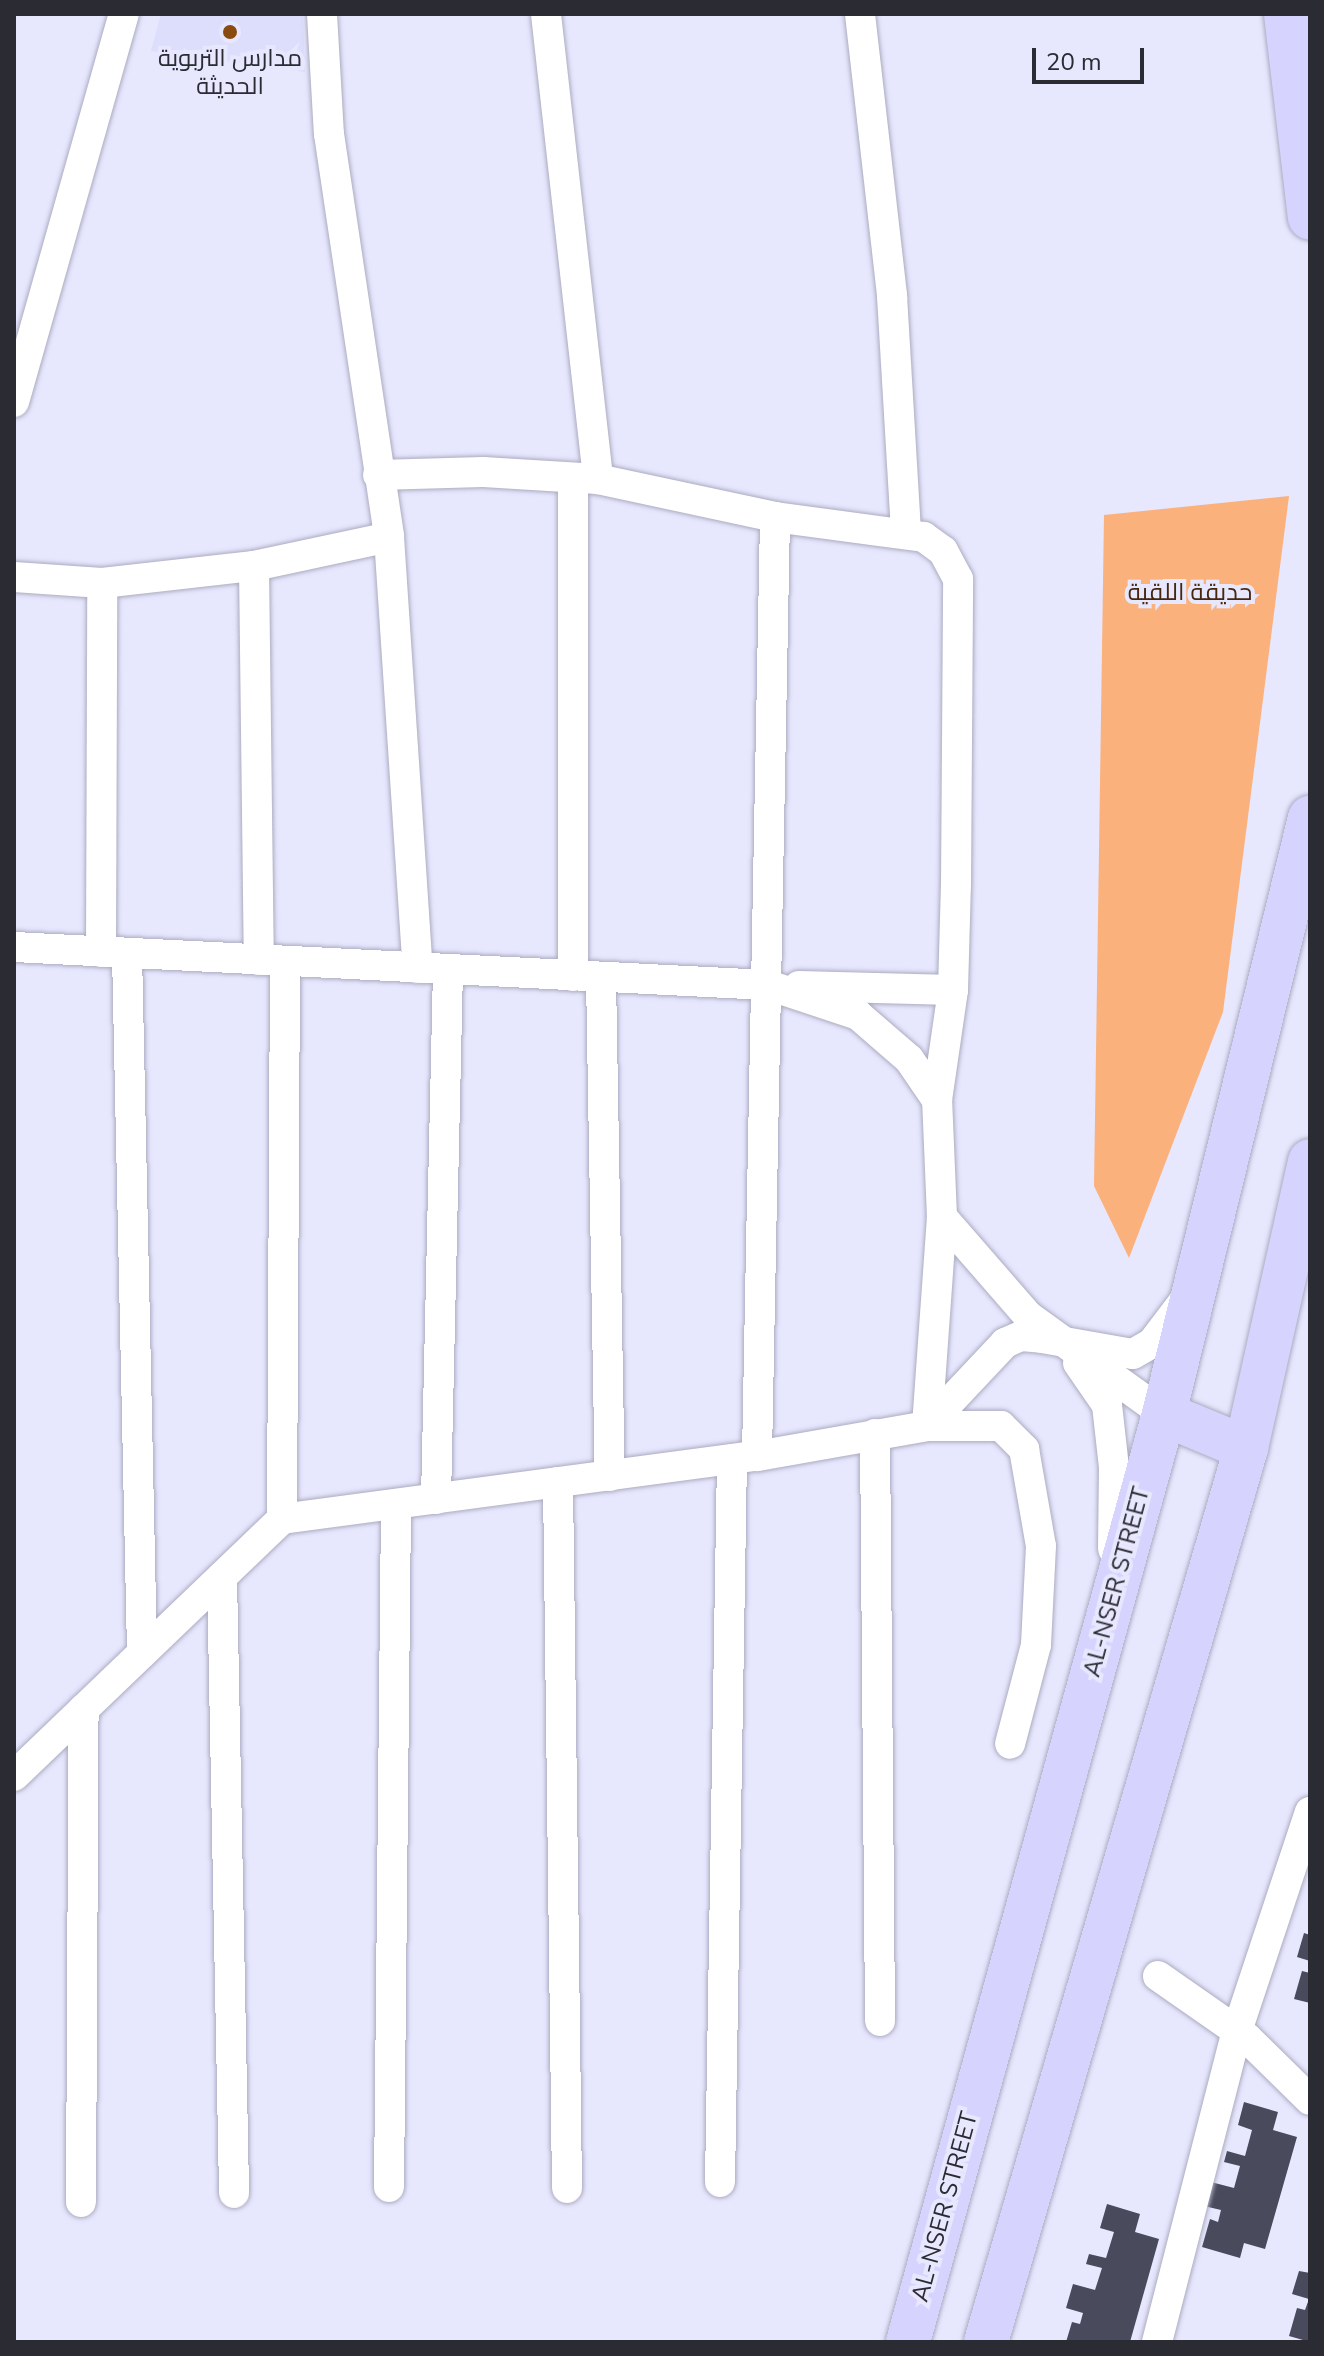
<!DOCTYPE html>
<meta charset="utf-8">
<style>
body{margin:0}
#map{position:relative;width:1324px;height:2356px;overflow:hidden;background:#e7e7fe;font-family:"Nunito Sans",Cairo,sans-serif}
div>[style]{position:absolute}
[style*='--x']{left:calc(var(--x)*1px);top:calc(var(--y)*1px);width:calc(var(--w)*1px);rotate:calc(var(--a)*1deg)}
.built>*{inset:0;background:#ddddfc}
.green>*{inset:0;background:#fbb17c}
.building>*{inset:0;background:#4a4a5d}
.roads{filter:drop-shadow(0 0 2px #ababc1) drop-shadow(0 0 2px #ababc1)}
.street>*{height:30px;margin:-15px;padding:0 15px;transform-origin:15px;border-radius:15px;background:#fff}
.primary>*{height:44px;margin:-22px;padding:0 22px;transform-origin:22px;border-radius:22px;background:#d6d4ff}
.dots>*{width:22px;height:22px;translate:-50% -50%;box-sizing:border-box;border:4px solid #e7e7fe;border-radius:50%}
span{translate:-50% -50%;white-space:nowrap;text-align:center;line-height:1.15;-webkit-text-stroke:8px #e7e7fe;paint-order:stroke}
.poi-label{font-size:24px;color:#2b2b34}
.park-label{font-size:24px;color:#46260c}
.street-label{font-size:24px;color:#2b2b34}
.frame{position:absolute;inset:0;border:16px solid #2b2b34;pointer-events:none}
.scale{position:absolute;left:1032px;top:48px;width:112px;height:36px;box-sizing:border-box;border:4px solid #2b2b34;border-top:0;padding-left:10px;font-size:24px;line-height:28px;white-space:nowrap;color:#2b2b34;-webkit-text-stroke:6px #e7e7fe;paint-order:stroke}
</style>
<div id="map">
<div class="built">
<div style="clip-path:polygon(161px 14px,303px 14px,305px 72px,151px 51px)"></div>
</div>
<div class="green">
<div style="clip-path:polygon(1289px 496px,1223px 1012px,1129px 1258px,1094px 1186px,1104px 515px)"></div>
</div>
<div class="building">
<div style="clip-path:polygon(1304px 1933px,1310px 1935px,1310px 1961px,1297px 1957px)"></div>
<div style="clip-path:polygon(1302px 1971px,1310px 1973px,1310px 2003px,1294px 1999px)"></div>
<div style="clip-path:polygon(1244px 2102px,1278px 2112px,1273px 2130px,1297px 2137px,1265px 2249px,1244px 2243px,1240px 2258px,1202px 2247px,1210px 2219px,1218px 2222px,1221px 2210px,1204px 2206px,1211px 2182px,1234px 2188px,1240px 2166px,1224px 2162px,1227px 2151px,1245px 2156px,1252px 2130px,1238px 2125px)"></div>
<div style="clip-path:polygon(1107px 2204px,1140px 2214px,1135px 2232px,1159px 2239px,1130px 2342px,1066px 2342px,1072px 2322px,1080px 2324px,1083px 2313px,1066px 2308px,1073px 2284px,1095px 2290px,1102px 2268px,1086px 2264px,1089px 2254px,1106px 2258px,1114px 2232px,1100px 2228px)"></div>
<div style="clip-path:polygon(1299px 2271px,1310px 2273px,1310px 2342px,1289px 2336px,1297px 2308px,1305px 2310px,1309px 2299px,1292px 2294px)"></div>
</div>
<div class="roads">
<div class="street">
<div style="--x:322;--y:14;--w:120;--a:86.7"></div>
<div style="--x:329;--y:134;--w:407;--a:81.5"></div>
<div style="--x:389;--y:537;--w:432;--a:86.2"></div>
<div style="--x:546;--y:14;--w:468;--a:83.6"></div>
<div style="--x:860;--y:14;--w:284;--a:83.5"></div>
<div style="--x:892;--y:296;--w:238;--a:86.6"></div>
<div style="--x:14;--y:402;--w:403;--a:-74.2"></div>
<div style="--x:573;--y:478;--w:498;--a:90"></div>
<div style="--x:254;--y:566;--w:394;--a:89.3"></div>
<div style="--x:14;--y:577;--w:88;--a:3.9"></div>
<div style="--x:102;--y:583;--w:153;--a:-6.4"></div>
<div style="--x:254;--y:566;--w:138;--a:-12.1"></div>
<div style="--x:14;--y:947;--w:755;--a:2.89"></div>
<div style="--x:768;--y:985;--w:95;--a:18.4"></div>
<div style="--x:858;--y:1015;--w:67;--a:40.8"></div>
<div style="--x:909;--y:1059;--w:50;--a:55.7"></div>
<div style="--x:101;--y:952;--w:369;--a:-89.8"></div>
<div style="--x:127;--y:953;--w:700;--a:88.77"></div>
<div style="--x:601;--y:977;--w:499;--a:89"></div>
<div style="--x:799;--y:986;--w:154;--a:1.5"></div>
<div style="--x:942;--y:1217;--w:131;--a:49"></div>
<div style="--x:1028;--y:1316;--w:168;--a:35.8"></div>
<div style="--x:1078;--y:1363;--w:51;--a:55.4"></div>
<div style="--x:1107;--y:1405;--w:62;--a:83.6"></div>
<div style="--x:1114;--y:1467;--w:82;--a:90.7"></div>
<div style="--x:927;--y:1426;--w:74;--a:0"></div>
<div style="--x:1001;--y:1426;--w:33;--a:45"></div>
<div style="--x:1024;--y:1449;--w:98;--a:80.1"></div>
<div style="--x:1041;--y:1546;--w:99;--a:92.9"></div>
<div style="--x:1036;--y:1645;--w:102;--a:104.7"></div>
<div style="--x:927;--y:1426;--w:114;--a:-46.8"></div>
<div style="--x:1005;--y:1343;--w:17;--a:-24"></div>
<div style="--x:1021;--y:1336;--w:21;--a:5"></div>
<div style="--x:1042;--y:1338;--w:92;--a:10"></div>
<div style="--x:1133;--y:1354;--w:22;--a:-30"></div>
<div style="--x:1152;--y:1343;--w:58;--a:-52.7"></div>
<div style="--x:875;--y:1434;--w:587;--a:89.51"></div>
<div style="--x:757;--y:1456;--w:939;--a:-88.9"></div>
<div style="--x:558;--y:1482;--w:706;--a:89.27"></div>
<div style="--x:436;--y:1499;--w:530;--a:-88.7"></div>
<div style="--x:282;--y:1519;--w:558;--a:-89.69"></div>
<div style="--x:222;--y:1577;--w:616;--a:88.88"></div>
<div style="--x:14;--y:1776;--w:371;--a:-43.8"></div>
<div style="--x:282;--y:1519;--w:479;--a:-7.6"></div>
<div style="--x:757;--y:1456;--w:173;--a:-10"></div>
<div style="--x:927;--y:1426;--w:210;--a:-85.9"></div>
<div style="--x:942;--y:1217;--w:117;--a:-92.4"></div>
<div style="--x:937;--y:1100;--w:111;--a:-81.7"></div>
<div style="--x:953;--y:990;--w:105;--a:-88.4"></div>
<div style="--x:956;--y:885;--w:306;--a:-89.6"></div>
<div style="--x:958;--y:579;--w:32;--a:-118"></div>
<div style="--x:943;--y:551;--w:24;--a:-144"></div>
<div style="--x:924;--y:537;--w:150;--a:-172.4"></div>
<div style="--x:775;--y:517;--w:181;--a:-167.9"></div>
<div style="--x:598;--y:479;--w:115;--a:-176.5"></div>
<div style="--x:483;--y:472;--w:105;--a:178.4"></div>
<div style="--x:1158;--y:1976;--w:108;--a:34.9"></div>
<div style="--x:1247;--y:2038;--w:88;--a:44.5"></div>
<div style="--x:720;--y:2182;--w:723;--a:-89.05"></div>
<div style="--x:389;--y:2187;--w:683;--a:-89.41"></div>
<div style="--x:81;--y:2202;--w:493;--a:-89.7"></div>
<div style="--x:1157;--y:2342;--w:321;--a:-75.6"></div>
<div style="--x:1237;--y:2031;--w:231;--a:-71.6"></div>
</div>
<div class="primary">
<div style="--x:1286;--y:14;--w:205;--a:83.3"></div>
<div style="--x:1164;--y:1414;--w:89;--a:22.5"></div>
<div style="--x:908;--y:2342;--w:963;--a:-74.58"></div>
<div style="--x:1164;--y:1414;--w:614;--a:-76.24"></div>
<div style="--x:986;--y:2342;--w:931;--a:-73.78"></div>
<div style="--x:1246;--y:1448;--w:294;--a:-77.4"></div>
</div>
</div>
<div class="dots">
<div style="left:230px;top:32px;background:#8a4b11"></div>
</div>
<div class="poi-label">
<span style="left:230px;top:73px">مدارس التربوية<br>الحديثة</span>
</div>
<div class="park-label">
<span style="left:1190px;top:593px">حديقة اللقية</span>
</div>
<div class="street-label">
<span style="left:1117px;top:1582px;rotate:-75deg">AL-NSER STREET</span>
<span style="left:945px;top:2207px;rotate:-75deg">AL-NSER STREET</span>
</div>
<div class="frame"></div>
<div class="scale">20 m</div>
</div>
